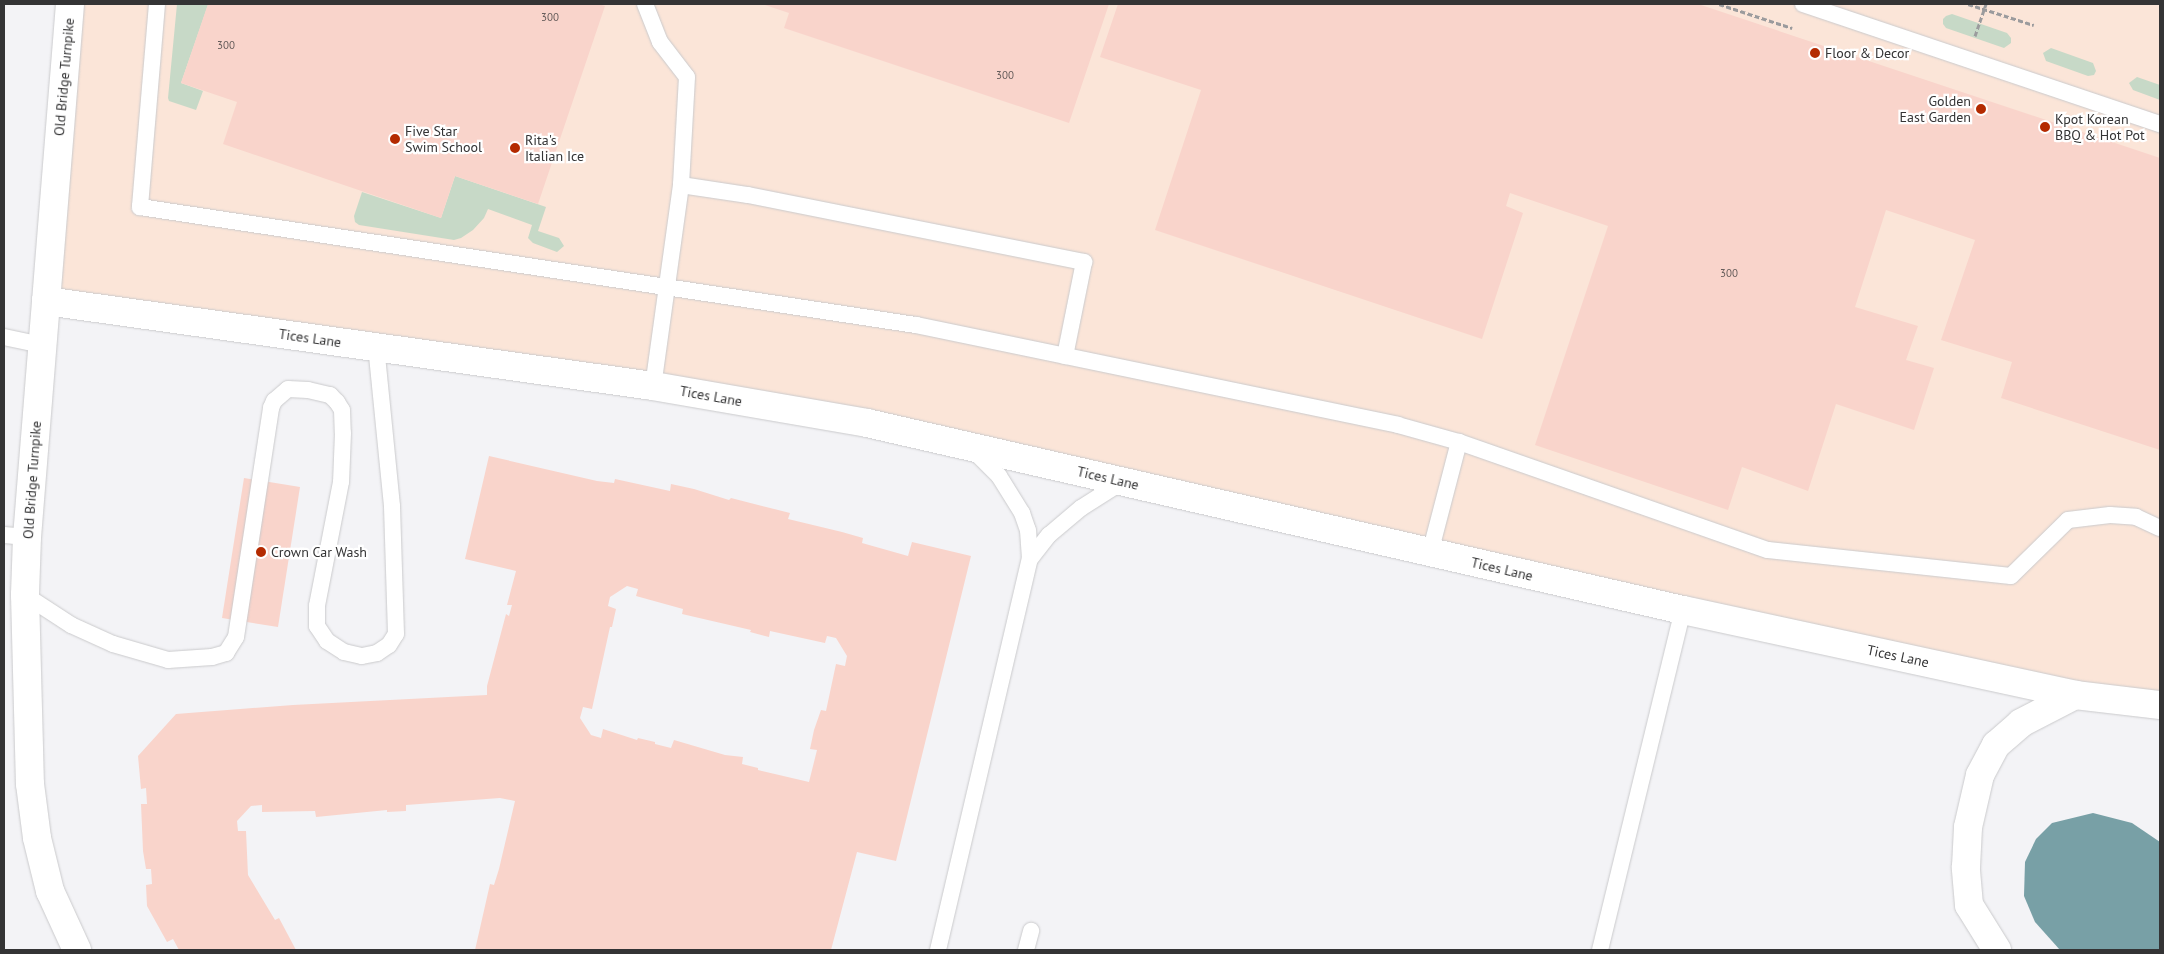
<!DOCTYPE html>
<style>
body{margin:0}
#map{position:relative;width:2164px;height:954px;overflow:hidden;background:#f3f3f6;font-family:"PT Sans",sans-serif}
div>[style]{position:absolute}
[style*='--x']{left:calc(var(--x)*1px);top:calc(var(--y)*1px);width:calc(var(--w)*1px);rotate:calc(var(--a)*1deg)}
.commercial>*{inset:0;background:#fbe5d8}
.green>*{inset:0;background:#c7d9c7}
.water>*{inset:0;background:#78a0a6}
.building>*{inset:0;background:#f9d4cb}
.path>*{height:3px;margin-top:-1.5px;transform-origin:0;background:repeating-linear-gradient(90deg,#9b9b9d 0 5px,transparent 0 7.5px)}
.roads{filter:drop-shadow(0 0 1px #cacacc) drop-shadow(0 0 1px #cacacc)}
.lane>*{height:16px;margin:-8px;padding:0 8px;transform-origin:8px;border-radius:8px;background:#fff}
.secondary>*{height:28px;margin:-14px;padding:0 14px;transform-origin:14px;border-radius:14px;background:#fff}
.highway>*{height:28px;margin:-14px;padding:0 14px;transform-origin:14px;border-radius:14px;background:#fff}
.dots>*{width:14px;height:14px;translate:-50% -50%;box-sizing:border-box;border:2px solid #fff;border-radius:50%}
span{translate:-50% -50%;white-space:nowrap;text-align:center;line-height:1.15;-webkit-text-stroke:4.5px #fff;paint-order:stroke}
.number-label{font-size:11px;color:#655c5a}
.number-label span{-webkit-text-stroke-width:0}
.poi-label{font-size:14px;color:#343435}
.left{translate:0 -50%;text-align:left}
.right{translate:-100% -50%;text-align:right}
.street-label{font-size:14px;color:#343435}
.frame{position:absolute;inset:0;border:5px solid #343435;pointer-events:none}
</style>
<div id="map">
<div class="commercial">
<div style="clip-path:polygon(70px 4px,2160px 4px,2160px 705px,867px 423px,46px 301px)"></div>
</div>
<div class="green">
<div style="clip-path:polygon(177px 4px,208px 5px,181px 83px,203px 91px,196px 110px,169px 101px,168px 98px)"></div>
<div style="clip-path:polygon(1952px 14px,2007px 33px,2011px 38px,2011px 43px,2004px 48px,1946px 28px,1943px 24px,1943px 19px,1946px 16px)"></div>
<div style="clip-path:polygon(2051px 48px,2093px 63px,2096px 71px,2094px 75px,2088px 76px,2046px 61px,2043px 53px)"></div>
<div style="clip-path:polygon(2137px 77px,2160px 85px,2160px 100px,2133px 90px,2129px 83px)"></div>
<div style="clip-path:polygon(455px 176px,546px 207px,538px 231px,559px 238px,564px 246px,557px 252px,533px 243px,528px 238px,532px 225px,488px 209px,484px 218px,473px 230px,461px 238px,454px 240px,359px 225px,355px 222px,354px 216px,362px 192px,441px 218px)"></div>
</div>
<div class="water">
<div style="clip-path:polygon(2093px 813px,2132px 823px,2160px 842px,2160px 950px,2060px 950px,2035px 922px,2024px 896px,2025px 862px,2036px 839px,2052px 823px)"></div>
</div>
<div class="building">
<div style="clip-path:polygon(208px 4px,599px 4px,605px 6px,538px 204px,455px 176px,441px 218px,223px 144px,237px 102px,181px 83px)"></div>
<div style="clip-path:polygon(762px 4px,1109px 4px,1069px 123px,784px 28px,789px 13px)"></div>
<div style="clip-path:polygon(1118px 4px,1698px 4px,2160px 158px,2160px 450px,2001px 398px,2012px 362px,1941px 340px,1975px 240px,1886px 210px,1855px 307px,1918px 326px,1906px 360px,1934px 368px,1914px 430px,1836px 404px,1808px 491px,1742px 467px,1728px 510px,1535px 445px,1608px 226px,1510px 193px,1506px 206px,1523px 213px,1482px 339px,1155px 230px,1201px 90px,1100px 57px)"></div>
<div style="clip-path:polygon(evenodd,489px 456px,597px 481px,614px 483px,615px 479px,670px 491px,671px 484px,694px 489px,729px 500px,731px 498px,790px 513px,788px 519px,842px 532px,863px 538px,862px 543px,908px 556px,912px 542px,971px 556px,896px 861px,857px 852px,831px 950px,475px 950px,490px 884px,494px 885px,499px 869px,515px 801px,500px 798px,406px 805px,406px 811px,387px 812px,387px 810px,316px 817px,315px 811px,262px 812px,262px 805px,251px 806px,237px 821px,238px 831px,246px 831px,248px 875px,275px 920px,279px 918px,296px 950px,179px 950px,173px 939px,167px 942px,147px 906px,146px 885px,152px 884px,151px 869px,146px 869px,143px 851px,141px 804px,147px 804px,146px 788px,141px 789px,138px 756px,176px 714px,293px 705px,487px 695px,487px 686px,506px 614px,509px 616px,512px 605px,507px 605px,516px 571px,465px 559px,489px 456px,627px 586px,638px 589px,636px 596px,683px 609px,682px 614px,751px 630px,750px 632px,769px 637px,770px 631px,825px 643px,827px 636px,836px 638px,847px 656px,845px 666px,836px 664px,826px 711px,821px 710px,814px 730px,810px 749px,817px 750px,809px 782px,758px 770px,758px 768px,742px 764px,743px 757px,725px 755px,674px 740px,671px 748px,655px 744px,655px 742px,638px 738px,637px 740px,603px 729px,601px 738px,591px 735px,580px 718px,583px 707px,592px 709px,610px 627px,612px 627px,616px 609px,608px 606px,610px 597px,627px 586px)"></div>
<div style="clip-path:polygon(244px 478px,300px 487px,278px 627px,222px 618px)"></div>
</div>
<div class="path">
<div style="--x:1719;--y:4;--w:77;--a:18.2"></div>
<div style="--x:1968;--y:4;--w:69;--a:17.7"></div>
<div style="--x:1975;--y:36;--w:34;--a:-71"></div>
</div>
<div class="roads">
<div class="lane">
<div style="--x:157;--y:4;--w:204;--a:94.8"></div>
<div style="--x:140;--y:207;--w:785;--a:8.65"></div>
<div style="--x:916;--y:325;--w:492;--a:11.7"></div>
<div style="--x:1398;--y:425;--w:63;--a:15.6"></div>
<div style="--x:1459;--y:442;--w:327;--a:19.3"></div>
<div style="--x:1768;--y:550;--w:244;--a:6.1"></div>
<div style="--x:2011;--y:576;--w:80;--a:-44.5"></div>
<div style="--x:2068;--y:520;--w:42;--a:-6.8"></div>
<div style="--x:2110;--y:515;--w:26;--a:4"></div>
<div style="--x:2136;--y:517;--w:26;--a:25"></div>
<div style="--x:645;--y:4;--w:41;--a:68.5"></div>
<div style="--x:660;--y:42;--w:44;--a:52.4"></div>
<div style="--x:687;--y:77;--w:108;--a:93.2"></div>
<div style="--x:681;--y:185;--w:203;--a:97.9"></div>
<div style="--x:1803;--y:4;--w:377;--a:18.6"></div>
<div style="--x:681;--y:185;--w:68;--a:8.5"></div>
<div style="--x:748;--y:195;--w:343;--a:11.3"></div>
<div style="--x:1084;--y:262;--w:96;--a:101.4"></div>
<div style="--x:4;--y:337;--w:39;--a:12"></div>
<div style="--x:973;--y:450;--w:37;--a:45"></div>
<div style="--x:999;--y:476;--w:44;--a:58.1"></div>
<div style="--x:1022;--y:513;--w:18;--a:71"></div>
<div style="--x:1028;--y:530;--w:29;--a:86"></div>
<div style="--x:4;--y:535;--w:23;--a:5"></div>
<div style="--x:1430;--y:553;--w:115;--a:-75.4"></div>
<div style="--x:25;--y:595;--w:55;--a:33.1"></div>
<div style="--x:71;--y:625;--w:46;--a:24.3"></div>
<div style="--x:113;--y:644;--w:57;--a:16.2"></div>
<div style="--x:168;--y:660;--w:44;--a:-3.9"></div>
<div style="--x:212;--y:657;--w:15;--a:-16"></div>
<div style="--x:226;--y:653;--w:19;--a:-58"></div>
<div style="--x:236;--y:637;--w:232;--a:-81.3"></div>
<div style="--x:271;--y:408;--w:8;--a:-67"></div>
<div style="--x:274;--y:401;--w:18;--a:-41"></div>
<div style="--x:288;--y:389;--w:20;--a:3"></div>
<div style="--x:308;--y:390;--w:23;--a:13"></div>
<div style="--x:330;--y:395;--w:10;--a:45"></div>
<div style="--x:337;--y:402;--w:9;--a:58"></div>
<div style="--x:342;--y:410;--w:23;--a:88"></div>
<div style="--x:343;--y:433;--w:49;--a:92.3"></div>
<div style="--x:341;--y:482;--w:126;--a:101"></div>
<div style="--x:317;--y:606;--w:20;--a:90"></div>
<div style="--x:317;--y:626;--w:18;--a:56"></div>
<div style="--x:327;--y:641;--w:20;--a:33"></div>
<div style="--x:344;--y:652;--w:18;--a:13"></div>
<div style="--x:362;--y:656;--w:15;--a:-11"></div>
<div style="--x:377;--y:653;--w:14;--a:-34"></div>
<div style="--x:389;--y:645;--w:13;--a:-58"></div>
<div style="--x:396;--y:634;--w:128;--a:-91.8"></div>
<div style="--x:392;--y:506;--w:160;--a:-95.7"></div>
<div style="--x:938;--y:950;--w:402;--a:-76.8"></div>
<div style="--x:1030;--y:559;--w:31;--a:-52"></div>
<div style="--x:1049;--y:535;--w:42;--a:-40.2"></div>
<div style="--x:1081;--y:508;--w:49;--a:-32.4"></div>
<div style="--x:1026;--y:950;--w:20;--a:-75"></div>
<div style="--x:1600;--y:950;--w:350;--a:-76.3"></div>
</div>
<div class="secondary">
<div style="--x:70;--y:4;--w:535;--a:94.61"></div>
<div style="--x:27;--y:537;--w:58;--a:92"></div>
<div style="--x:25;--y:595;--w:189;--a:88.5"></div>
<div style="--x:30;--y:784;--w:54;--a:82.6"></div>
<div style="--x:37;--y:838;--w:55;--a:76.2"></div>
<div style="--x:50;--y:891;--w:65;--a:65.4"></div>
<div style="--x:46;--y:301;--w:613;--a:7.97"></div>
<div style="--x:653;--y:386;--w:217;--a:9.8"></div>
<div style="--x:867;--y:423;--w:837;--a:12.91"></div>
<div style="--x:1683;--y:610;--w:401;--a:12.2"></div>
<div style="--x:2075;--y:695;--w:86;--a:6.7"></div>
</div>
<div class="highway">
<div style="--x:1997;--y:950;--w:53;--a:-121.9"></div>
<div style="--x:1969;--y:905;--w:38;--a:-95"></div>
<div style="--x:1966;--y:867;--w:40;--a:-87.1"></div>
<div style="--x:1968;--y:827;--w:53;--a:-77"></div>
<div style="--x:1980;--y:775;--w:34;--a:-62"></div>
<div style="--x:1996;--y:745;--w:33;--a:-41"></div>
<div style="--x:2021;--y:723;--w:61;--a:-27.4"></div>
</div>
</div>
<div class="dots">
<div style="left:1815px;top:53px;background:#b42a00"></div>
<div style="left:1981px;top:109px;background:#b42a00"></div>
<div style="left:2045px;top:127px;background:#b42a00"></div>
<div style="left:395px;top:139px;background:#b42a00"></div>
<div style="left:515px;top:148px;background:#b42a00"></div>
<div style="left:261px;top:552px;background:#b42a00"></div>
</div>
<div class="number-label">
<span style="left:550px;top:17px">300</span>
<span style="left:226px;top:45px">300</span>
<span style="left:1005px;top:75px">300</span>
<span style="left:1729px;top:273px">300</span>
</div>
<div class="poi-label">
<span class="left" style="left:1825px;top:53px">Floor &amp; Decor</span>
<span class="right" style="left:1971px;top:109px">Golden<br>East Garden</span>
<span class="left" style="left:2055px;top:127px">Kpot Korean<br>BBQ &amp; Hot Pot</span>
<span class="left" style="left:405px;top:139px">Five Star<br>Swim School</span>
<span class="left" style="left:525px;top:148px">Rita's<br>Italian Ice</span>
<span class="left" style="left:271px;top:552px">Crown Car Wash</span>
</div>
<div class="street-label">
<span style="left:64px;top:77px;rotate:-85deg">Old Bridge Turnpike</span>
<span style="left:310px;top:338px;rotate:8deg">Tices Lane</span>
<span style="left:711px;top:396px;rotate:10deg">Tices Lane</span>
<span style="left:1108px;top:478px;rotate:13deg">Tices Lane</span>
<span style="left:32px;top:480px;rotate:-86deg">Old Bridge Turnpike</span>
<span style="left:1502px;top:569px;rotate:13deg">Tices Lane</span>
<span style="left:1898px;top:656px;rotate:12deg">Tices Lane</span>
</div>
<div class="frame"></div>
</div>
